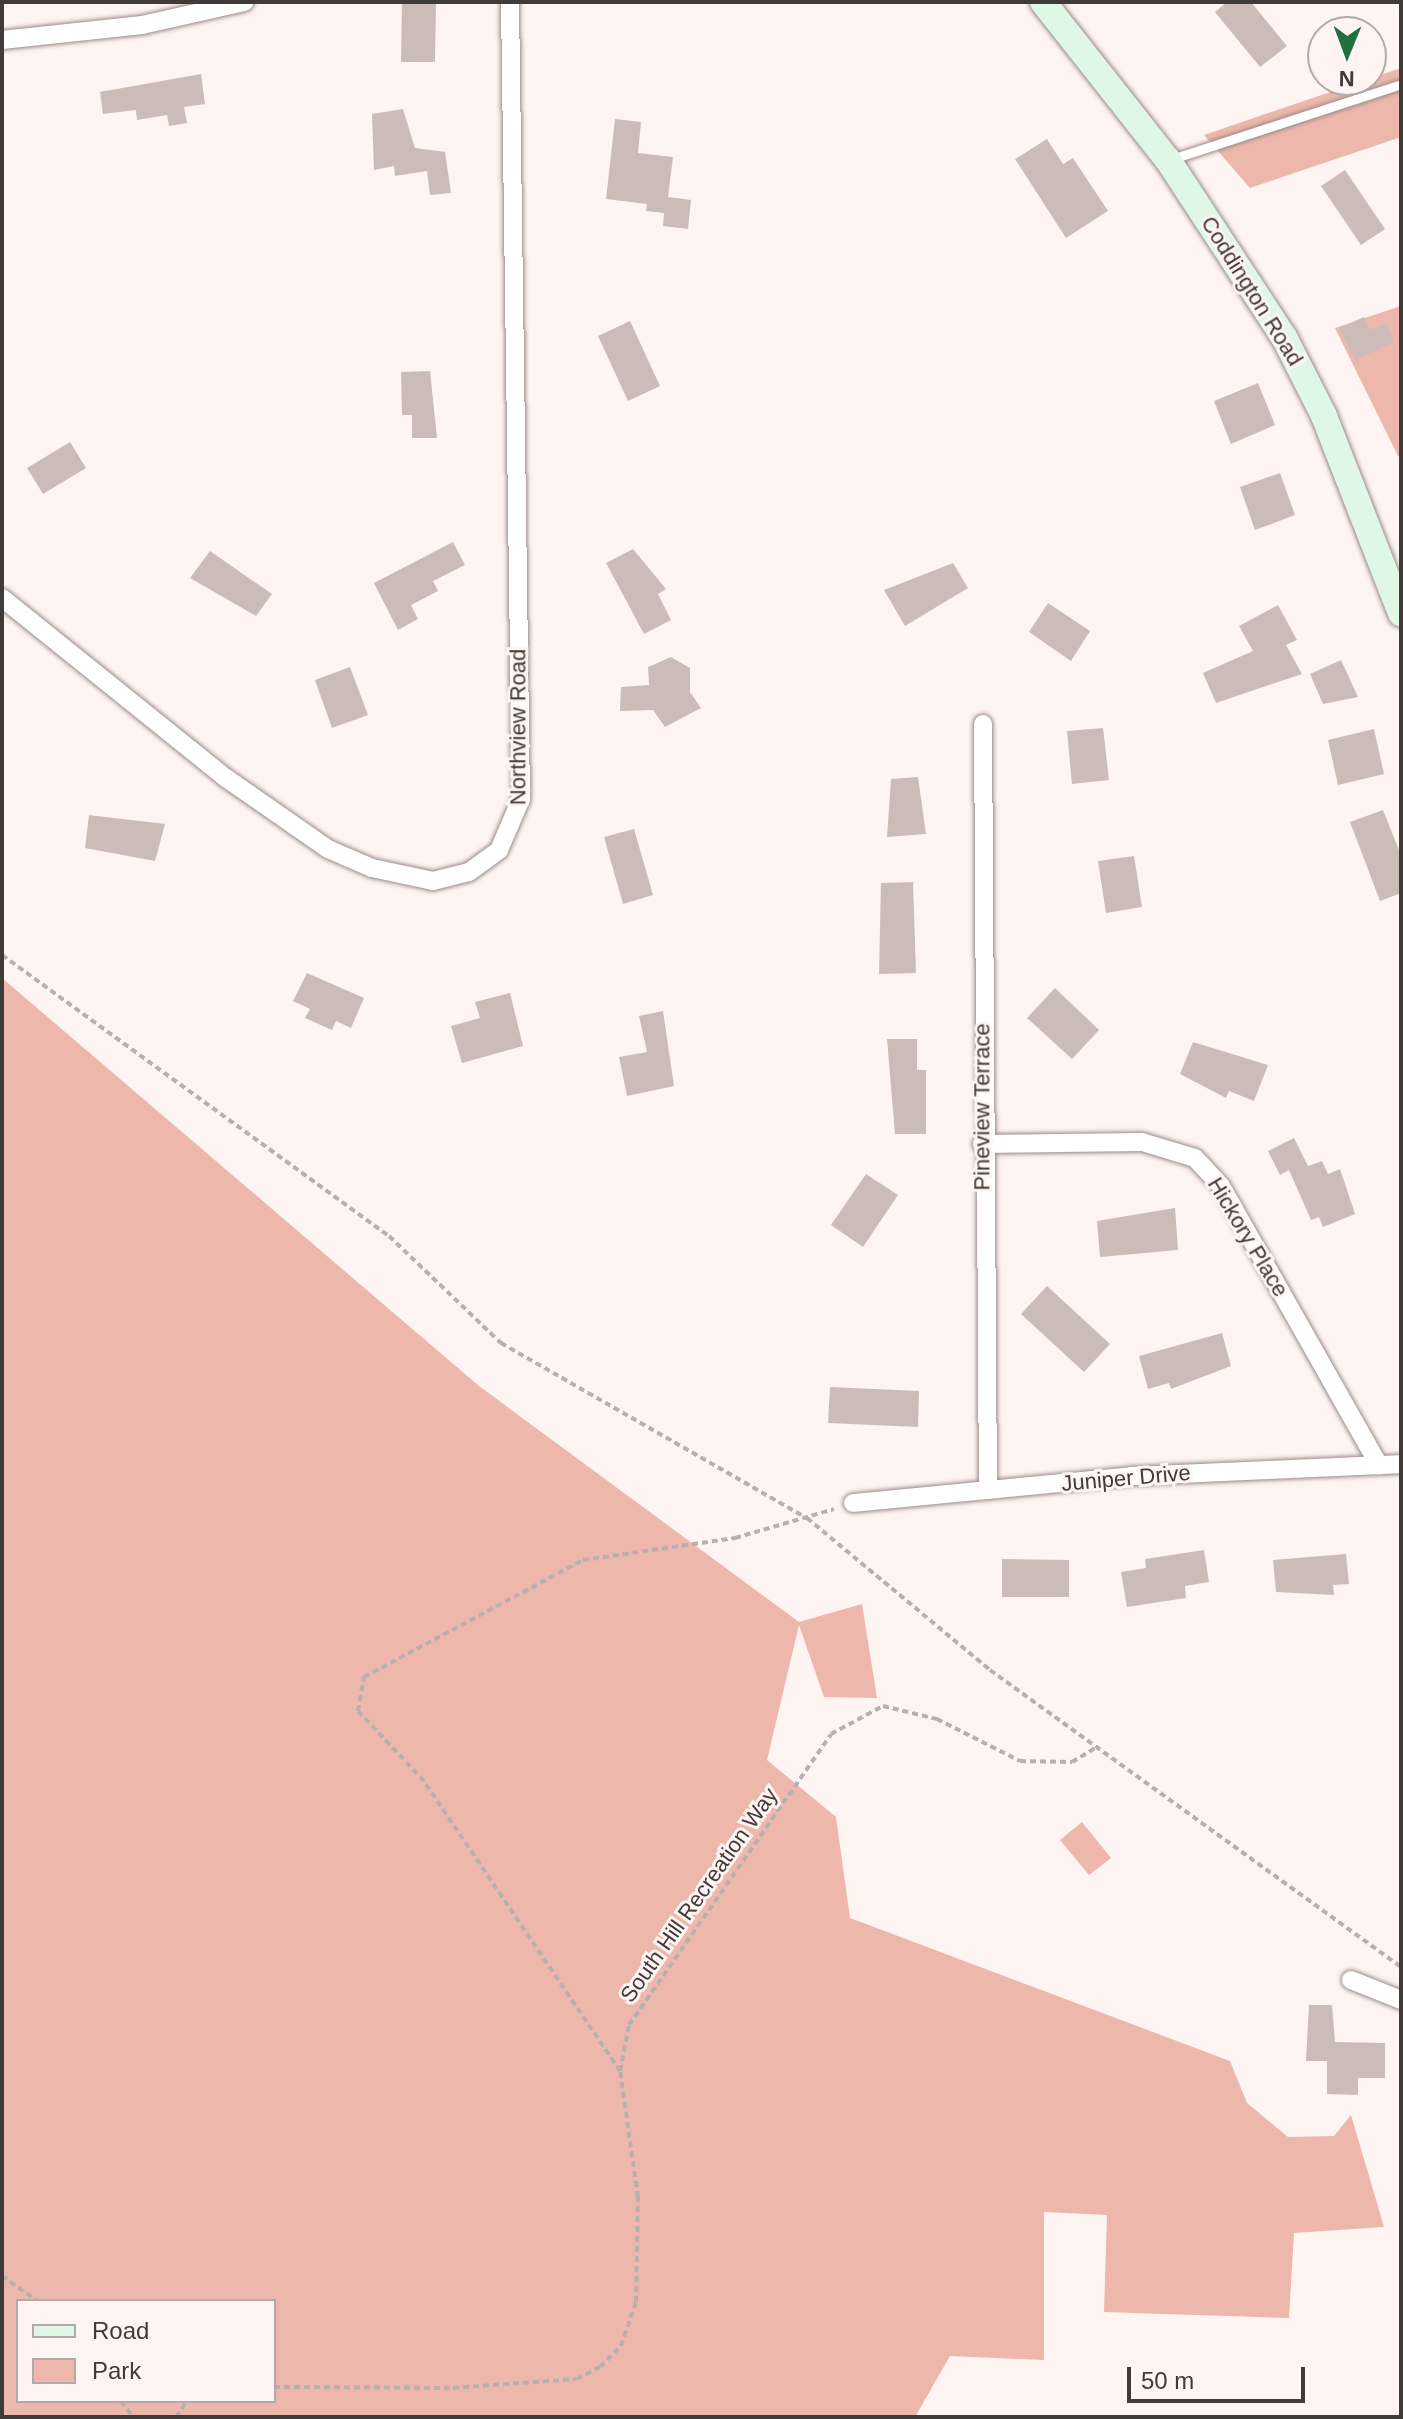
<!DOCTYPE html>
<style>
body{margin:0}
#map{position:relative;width:1403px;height:2419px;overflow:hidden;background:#fef4f2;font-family:Helvetica,sans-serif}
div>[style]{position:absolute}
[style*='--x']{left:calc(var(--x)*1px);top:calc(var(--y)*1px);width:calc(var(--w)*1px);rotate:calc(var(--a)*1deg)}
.green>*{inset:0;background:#edb7ac}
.building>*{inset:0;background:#cbbcb8}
.path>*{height:4px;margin-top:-2px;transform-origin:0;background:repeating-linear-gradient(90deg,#b8b0ae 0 6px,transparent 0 10px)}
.roads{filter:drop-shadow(0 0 2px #9b8c89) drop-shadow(0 0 2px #9b8c89)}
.lane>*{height:9px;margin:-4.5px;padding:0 4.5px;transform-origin:4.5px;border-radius:4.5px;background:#fff}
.street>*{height:18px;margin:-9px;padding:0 9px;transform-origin:9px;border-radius:9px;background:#fff}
.secondary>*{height:26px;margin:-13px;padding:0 13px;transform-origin:13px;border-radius:13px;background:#def8e5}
span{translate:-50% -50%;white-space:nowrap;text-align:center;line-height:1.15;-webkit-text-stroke:6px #fef4f2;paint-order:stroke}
.street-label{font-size:22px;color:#403a39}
.frame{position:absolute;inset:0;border:4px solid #403a39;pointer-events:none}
.legend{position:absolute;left:16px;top:2299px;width:260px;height:104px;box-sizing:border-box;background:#fef4f2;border:2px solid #b2aaa8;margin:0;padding:10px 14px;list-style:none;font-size:24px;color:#403a39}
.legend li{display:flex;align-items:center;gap:16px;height:40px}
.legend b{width:40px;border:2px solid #b2aaa8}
.north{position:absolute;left:1307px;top:16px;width:80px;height:80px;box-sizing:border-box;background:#fef4f2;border:2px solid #b2aaa8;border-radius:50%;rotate:181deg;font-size:22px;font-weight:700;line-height:32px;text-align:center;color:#403a39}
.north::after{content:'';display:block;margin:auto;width:28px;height:36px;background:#206f3e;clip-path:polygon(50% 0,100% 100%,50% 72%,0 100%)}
.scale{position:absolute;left:1127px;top:2367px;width:178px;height:36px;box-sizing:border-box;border:4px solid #403a39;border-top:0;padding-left:10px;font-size:24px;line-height:28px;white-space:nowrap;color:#403a39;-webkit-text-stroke:6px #fef4f2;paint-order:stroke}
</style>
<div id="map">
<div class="green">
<div style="clip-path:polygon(1401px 68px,1401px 137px,1250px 188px,1204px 135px)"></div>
<div style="clip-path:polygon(1401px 306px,1401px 456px,1398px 456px,1335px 328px)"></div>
<div style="clip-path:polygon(evenodd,2px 978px,479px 1386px,799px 1622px,862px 1604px,877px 1698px,824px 1697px,799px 1625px,767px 1760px,836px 1817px,850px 1918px,1230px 2061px,1247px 2103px,1288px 2137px,1334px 2136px,1351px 2115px,1384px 2227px,1294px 2233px,1289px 2318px,1104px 2312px,1107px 2215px,1044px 2212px,1044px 2360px,950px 2356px,915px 2417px,2px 2417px,2px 978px,274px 2301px,274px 2401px,18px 2401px,18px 2301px,274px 2301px)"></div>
<div style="clip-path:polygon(1082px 1822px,1111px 1858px,1089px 1875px,1060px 1840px)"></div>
</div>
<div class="building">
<div style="clip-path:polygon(402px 2px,436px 2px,435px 62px,401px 62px)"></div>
<div style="clip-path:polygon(1227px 2px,1251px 2px,1287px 46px,1260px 67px,1215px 12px)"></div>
<div style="clip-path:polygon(201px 74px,205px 104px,184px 107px,187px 123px,169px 126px,167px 115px,137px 120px,136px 110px,103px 114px,100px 92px)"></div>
<div style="clip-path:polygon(403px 109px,415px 148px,445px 152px,451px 193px,430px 195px,427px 171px,395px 176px,394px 166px,374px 170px,372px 114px)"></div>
<div style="clip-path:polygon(615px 119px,641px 122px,638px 153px,673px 157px,668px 197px,691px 200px,688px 229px,663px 226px,664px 213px,646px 211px,647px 204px,606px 199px)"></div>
<div style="clip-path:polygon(1047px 139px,1063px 164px,1073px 158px,1108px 211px,1066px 238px,1015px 159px)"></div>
<div style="clip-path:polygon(1345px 170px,1385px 229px,1361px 245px,1321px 186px)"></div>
<div style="clip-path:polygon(1364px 317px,1370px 330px,1386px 323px,1394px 342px,1355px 360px,1340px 328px)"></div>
<div style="clip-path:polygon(630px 321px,660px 386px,628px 401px,598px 336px)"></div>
<div style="clip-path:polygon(430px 371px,437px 438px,412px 438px,412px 415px,402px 415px,401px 372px)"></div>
<div style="clip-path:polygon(1258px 383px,1275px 425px,1231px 444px,1214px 401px)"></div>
<div style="clip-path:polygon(70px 442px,86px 468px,43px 494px,27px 468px)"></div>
<div style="clip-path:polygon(1280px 473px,1295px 515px,1255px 530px,1240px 487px)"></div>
<div style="clip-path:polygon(453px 542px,465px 565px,433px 581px,438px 591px,411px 605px,418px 619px,398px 630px,374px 583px)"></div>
<div style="clip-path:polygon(633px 549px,666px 589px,658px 594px,671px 620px,644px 634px,606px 563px)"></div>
<div style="clip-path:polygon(210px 551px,272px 594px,256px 616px,190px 578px)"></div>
<div style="clip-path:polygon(953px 563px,968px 588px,905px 626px,884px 590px)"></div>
<div style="clip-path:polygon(1048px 603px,1090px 631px,1071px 661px,1029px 632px)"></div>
<div style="clip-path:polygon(1278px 605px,1297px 640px,1286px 645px,1302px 674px,1216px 703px,1203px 673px,1253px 651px,1239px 626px)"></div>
<div style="clip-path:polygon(671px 657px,690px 668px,690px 692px,701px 708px,665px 727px,653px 710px,620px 711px,621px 687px,649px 685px,648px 667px)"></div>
<div style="clip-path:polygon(1341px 660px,1358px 697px,1323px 704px,1310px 674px)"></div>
<div style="clip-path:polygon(350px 667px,368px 715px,332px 728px,315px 680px)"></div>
<div style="clip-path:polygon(1103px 728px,1109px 780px,1072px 784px,1067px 731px)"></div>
<div style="clip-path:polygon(1374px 729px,1384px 774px,1338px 785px,1328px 740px)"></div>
<div style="clip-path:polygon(918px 777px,926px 834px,887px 837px,891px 779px)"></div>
<div style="clip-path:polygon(1383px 810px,1401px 855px,1401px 893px,1380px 901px,1350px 822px)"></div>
<div style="clip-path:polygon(89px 815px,165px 824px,155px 861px,85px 848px)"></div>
<div style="clip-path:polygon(634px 829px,653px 895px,623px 904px,604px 837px)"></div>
<div style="clip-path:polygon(1134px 856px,1142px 907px,1106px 913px,1098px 861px)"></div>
<div style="clip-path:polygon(913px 882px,916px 973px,879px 974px,881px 883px)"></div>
<div style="clip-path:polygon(307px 973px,364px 998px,351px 1028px,336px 1021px,332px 1030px,305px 1018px,310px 1009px,293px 1001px)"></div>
<div style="clip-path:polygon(1055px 988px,1099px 1030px,1072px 1059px,1027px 1018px)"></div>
<div style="clip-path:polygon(510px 993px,523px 1046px,462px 1063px,451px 1026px,480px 1018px,475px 1002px)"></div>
<div style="clip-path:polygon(663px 1011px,674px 1086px,627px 1096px,619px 1057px,647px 1052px,639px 1016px)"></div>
<div style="clip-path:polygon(887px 1039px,917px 1039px,917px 1070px,926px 1070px,926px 1134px,895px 1134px)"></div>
<div style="clip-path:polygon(1193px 1042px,1268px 1065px,1254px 1101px,1229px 1091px,1226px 1098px,1180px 1074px)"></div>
<div style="clip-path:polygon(1294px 1138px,1308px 1166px,1322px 1161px,1328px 1174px,1340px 1169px,1355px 1214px,1323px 1227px,1319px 1217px,1311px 1220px,1289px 1170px,1280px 1175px,1268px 1151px)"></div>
<div style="clip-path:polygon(866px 1174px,898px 1195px,863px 1247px,831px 1225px)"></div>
<div style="clip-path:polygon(1175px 1208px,1178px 1250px,1100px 1257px,1097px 1221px)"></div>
<div style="clip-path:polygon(1047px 1286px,1110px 1344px,1084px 1372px,1021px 1314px)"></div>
<div style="clip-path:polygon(1222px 1333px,1231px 1366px,1171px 1389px,1169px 1383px,1148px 1389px,1139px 1356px)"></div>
<div style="clip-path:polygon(830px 1387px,919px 1391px,918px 1427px,828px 1423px)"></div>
<div style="clip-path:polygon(1204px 1550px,1209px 1582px,1185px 1586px,1186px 1598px,1127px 1607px,1121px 1572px,1146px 1568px,1145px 1559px)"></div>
<div style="clip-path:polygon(1346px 1554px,1349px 1584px,1333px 1585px,1334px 1595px,1276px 1592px,1273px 1560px)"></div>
<div style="clip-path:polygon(1002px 1559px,1069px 1560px,1069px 1597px,1002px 1597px)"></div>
<div style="clip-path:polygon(1309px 2005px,1332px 2005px,1335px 2042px,1385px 2043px,1385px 2078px,1358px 2078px,1358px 2095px,1327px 2094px,1327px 2061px,1306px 2061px)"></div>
</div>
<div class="path">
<div style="--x:2;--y:955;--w:478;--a:36"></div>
<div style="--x:389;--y:1236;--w:155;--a:43.7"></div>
<div style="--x:501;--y:1343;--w:353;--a:29.8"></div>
<div style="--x:807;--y:1518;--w:238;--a:39.7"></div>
<div style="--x:990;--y:1670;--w:507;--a:35.85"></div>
<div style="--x:620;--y:2071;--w:350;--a:-124.1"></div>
<div style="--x:424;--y:1781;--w:96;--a:-133.3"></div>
<div style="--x:358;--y:1711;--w:35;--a:-80"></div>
<div style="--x:364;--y:1677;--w:248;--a:-28.1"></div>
<div style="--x:583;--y:1560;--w:154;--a:-8.2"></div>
<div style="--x:735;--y:1538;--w:103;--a:-16.3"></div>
<div style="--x:2;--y:2276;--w:43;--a:35.5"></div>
<div style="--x:274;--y:2387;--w:179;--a:0.3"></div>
<div style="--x:453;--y:2388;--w:124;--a:-4.2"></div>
<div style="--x:577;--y:2379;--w:26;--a:-28"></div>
<div style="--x:600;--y:2367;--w:30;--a:-45"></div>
<div style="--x:621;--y:2346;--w:46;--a:-71.2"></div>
<div style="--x:636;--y:2302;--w:105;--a:-88.9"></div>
<div style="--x:638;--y:2197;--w:127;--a:-98.1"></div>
<div style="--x:620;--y:2071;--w:47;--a:-78.9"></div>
<div style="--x:629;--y:2025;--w:354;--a:-55.2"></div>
<div style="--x:831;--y:1734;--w:59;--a:-28.3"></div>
<div style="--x:883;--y:1706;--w:56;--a:13.5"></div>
<div style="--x:937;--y:1719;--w:93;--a:26.8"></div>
<div style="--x:1020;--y:1761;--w:52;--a:1.1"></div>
<div style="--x:1072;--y:1762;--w:27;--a:-31"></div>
<div style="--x:121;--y:2401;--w:20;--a:53"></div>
<div style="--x:176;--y:2417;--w:19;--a:-55"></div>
</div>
<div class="roads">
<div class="lane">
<div style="--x:1172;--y:159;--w:241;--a:-18.1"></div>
</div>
<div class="street">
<div style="--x:2;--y:40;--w:141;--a:-6.1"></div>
<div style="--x:142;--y:25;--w:105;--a:-12.7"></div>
<div style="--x:2;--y:598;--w:287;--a:38.8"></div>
<div style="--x:226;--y:778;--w:124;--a:34.8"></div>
<div style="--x:328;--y:849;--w:48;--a:23.4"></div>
<div style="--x:372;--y:868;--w:62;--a:12"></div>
<div style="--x:433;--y:881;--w:37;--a:-14"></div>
<div style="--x:469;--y:872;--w:37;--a:-36"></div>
<div style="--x:499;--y:850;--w:56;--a:-66.7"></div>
<div style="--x:521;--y:799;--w:797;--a:-90.79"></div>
<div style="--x:983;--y:724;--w:766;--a:89.63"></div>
<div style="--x:982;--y:1144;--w:160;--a:-0.7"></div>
<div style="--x:1142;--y:1142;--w:55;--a:16.8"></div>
<div style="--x:1195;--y:1158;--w:38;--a:47"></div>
<div style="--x:1221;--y:1186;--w:321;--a:60.5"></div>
<div style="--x:853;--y:1503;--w:279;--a:-5.5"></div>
<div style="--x:1131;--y:1476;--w:270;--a:-2.5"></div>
<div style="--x:1351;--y:1980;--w:54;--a:21.8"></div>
</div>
<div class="secondary">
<div style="--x:1043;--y:2;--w:201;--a:51.7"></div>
<div style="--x:1168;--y:160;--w:212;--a:56.8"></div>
<div style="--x:1284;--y:337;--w:89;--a:63.1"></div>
<div style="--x:1324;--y:416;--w:212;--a:68.7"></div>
</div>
</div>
<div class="street-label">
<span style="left:1252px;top:291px;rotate:58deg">Coddington Road</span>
<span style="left:518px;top:727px;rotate:-90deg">Northview Road</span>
<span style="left:982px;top:1107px;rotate:-90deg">Pineview Terrace</span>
<span style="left:1248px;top:1237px;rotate:59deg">Hickory Place</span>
<span style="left:1126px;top:1478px;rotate:-5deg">Juniper Drive</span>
<span style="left:699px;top:1895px;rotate:-55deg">South Hill Recreation Way</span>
</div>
<div class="frame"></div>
<ul class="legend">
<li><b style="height:10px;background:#def8e5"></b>Road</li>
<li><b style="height:22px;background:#edb7ac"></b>Park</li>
</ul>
<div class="north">N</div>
<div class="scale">50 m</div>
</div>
